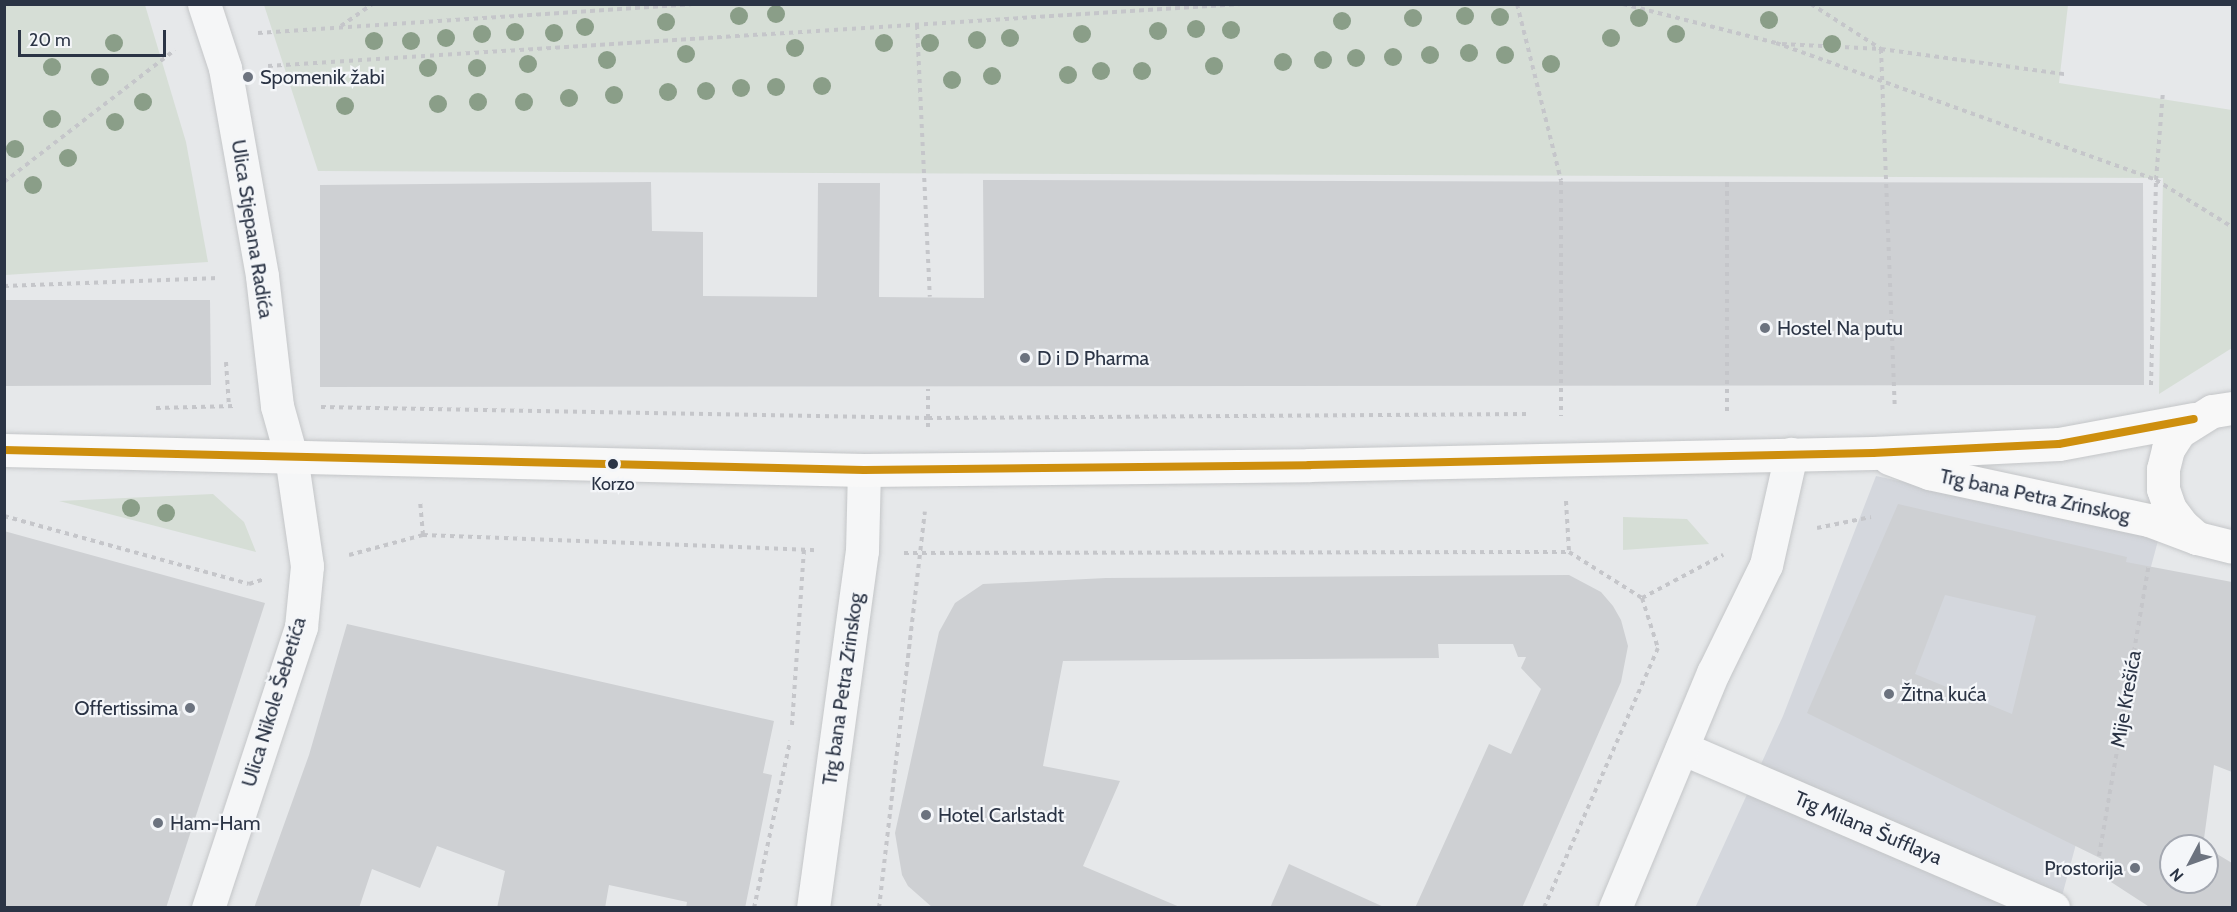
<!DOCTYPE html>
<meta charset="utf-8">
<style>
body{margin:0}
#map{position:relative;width:2237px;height:912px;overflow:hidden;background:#e6e8ea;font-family:Cabin,sans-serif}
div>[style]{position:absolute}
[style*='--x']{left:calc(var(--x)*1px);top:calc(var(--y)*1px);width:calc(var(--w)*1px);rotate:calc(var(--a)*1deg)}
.built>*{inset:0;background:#d4d7dd}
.green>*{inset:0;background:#d6ded6}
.building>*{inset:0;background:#ced0d3}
.path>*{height:4px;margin-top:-2px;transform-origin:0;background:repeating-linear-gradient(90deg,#c5c6ca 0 4.5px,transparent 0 9px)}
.roads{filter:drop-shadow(0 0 2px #c4c6c8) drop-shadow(0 0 2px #c4c6c8)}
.street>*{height:33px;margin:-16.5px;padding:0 16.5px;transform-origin:16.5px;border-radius:16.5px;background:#f5f6f7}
.secondary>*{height:33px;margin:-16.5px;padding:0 16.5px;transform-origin:16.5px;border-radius:16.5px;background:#f8f8f8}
.bus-1>*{height:8px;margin:-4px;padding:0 4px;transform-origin:4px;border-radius:4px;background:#ce8f0e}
.trees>*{width:18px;height:18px;margin:-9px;border-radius:50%;background:#8a9e88}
.dots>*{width:16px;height:16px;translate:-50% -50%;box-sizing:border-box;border:3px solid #f4f6f9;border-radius:50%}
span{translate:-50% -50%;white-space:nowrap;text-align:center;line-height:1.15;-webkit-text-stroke:4.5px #f4f6f9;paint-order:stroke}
.bus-label{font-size:18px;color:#2b3445}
.poi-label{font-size:20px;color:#2b3445}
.left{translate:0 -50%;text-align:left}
.right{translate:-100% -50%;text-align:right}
.street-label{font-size:20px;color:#2b3445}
.frame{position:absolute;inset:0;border:6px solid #2b3445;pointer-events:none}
.north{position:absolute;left:2159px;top:834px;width:60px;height:60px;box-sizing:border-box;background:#f4f6f9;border:2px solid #a4a8b1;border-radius:50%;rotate:229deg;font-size:16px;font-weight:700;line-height:24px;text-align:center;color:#2b3445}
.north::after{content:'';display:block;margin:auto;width:21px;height:27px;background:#6c737f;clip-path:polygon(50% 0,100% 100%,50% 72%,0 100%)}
.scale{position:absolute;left:18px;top:30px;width:148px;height:27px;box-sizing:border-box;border:3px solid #2b3445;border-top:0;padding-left:8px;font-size:18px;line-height:21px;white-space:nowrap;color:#2b3445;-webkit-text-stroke:4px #f4f6f9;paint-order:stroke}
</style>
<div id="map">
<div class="built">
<div style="clip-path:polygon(1876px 476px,2159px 537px,2059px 907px,1695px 908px,1783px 716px)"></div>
</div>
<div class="green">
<div style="clip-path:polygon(5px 4px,145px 5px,186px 142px,208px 262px,5px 275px)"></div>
<div style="clip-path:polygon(264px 5px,2068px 5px,2059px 83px,2232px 110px,2232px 348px,2159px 394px,2163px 178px,318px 171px)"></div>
<div style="clip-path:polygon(213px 494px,244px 522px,256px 552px,59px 501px)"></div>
<div style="clip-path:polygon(1623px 517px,1687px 519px,1709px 544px,1623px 550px)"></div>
</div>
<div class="building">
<div style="clip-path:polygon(983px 180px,2143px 183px,2144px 385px,320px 387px,320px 185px,651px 182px,652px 231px,703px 232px,703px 296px,817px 297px,818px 183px,880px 183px,879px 297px,984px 298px)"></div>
<div style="clip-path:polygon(4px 300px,210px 300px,211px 385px,4px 386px)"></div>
<div style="clip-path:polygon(evenodd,1898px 504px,2127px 557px,2126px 562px,2232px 582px,2232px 772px,2214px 765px,2203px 846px,2171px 846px,2171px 882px,2207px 882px,2207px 848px,2232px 863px,2232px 908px,2151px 908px,2111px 882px,2114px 865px,1807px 713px,1898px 504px,1945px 595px,2036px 616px,2012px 714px,1915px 674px,1945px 595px)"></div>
<div style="clip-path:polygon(4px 531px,265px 603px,166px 908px,4px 908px)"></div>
<div style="clip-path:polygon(1569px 575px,1601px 592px,1613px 606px,1621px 620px,1628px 646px,1621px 682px,1522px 908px,1415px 908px,1489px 744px,1511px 754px,1541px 689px,1521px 668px,1526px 657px,1518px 657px,1513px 644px,1438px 644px,1439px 658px,1063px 661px,1043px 766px,1120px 781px,1083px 866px,1182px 908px,933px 908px,908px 886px,902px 875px,895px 833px,939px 632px,955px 603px,983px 584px,1106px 578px)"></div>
<div style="clip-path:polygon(347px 624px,774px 721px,763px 773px,772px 775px,745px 908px,686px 908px,687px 902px,609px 885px,605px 908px,497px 908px,505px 871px,437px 846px,420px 888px,372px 869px,359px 908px,254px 908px,309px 755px)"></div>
<div style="clip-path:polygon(1289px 864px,1386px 908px,1270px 908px)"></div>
</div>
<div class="path">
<div style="--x:1517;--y:4;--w:182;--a:76"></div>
<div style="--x:1561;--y:181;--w:235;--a:90"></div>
<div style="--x:1623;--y:4;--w:158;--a:14.3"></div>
<div style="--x:1776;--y:43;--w:404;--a:19.8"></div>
<div style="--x:2156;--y:180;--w:89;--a:31.7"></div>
<div style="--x:1811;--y:4;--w:83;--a:32.7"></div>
<div style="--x:1881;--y:49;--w:360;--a:87.8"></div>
<div style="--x:917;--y:25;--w:272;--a:87.3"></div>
<div style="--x:341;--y:26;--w:39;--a:-35"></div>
<div style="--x:258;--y:33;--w:434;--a:-3.8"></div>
<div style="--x:1782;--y:44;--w:99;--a:2.9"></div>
<div style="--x:1881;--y:49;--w:185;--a:7.8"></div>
<div style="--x:268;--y:66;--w:975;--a:-3.65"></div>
<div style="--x:4;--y:182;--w:216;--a:-37.7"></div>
<div style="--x:1727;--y:182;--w:231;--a:90"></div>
<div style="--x:4;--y:286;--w:215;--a:-2.1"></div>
<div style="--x:226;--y:362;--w:44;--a:86.1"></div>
<div style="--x:2151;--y:385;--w:205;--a:-88.6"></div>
<div style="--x:2156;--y:180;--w:89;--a:-85.5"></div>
<div style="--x:321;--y:407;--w:607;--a:1.04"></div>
<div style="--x:928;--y:418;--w:603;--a:-0.38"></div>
<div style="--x:156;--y:408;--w:79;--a:-1.5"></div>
<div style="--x:928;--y:427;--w:38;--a:-90"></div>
<div style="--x:1566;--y:501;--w:51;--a:86.6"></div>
<div style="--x:4;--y:516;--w:254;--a:15.5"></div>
<div style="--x:249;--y:584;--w:16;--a:-18"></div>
<div style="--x:1817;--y:528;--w:55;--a:-11.5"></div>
<div style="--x:423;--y:535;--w:395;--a:2.2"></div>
<div style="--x:904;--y:553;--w:665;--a:-0.09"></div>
<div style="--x:1569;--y:552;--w:86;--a:32.2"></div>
<div style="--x:1642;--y:598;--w:52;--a:72.3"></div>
<div style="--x:1658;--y:648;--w:284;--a:113.7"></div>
<div style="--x:349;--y:555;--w:77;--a:-15.1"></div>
<div style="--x:423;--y:535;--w:32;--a:-95"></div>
<div style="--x:1642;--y:598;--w:92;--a:-28"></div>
<div style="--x:792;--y:725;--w:176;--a:-86.1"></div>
<div style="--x:2099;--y:856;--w:296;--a:-80.3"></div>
<div style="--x:754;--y:908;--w:171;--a:-77.8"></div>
<div style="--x:879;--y:908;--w:399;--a:-83.4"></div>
</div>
<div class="roads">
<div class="street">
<div style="--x:204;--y:4;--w:67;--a:71.8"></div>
<div style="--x:225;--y:68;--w:211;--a:79.9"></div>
<div style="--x:262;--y:276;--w:131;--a:83.4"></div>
<div style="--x:277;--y:406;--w:52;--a:74.4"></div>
<div style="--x:291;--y:456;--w:111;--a:81.7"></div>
<div style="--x:307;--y:566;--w:61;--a:95.6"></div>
<div style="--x:301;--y:627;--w:296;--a:108.3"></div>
<div style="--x:1682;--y:748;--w:404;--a:23.3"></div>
<div style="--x:813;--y:908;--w:360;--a:-82.2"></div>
<div style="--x:862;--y:551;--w:81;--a:-88.6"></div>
<div style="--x:1615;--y:908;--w:255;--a:-67.4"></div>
<div style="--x:1713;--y:673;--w:120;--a:-63.9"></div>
<div style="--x:1766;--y:565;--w:114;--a:-77.3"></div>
</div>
<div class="secondary">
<div style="--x:2232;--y:408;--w:20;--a:171"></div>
<div style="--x:2212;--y:411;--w:39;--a:148"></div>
<div style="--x:2179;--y:432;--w:20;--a:123"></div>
<div style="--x:2168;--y:449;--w:21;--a:104"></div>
<div style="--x:2163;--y:469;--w:20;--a:90"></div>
<div style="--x:2163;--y:489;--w:21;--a:71"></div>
<div style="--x:2170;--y:509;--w:20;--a:53"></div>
<div style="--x:2182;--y:525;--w:20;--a:41"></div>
<div style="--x:2197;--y:538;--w:36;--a:14"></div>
<div style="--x:4;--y:450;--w:860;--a:1.33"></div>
<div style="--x:864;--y:470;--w:445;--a:-0.6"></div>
<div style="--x:1309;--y:465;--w:564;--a:-1.22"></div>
<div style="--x:1873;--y:453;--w:186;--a:-2.8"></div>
<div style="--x:2059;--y:444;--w:137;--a:-10.5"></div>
<div style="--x:1889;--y:458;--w:43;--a:20.6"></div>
<div style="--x:1929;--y:473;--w:225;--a:12.1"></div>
<div style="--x:2149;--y:520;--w:51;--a:20.6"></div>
</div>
</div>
<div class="bus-1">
<div style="--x:4;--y:450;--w:860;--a:1.33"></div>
<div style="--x:864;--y:470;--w:445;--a:-0.6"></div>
<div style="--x:1309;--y:465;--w:564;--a:-1.22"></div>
<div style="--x:1873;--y:453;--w:186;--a:-2.8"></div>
<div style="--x:2059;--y:444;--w:137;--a:-10.5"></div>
</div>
<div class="trees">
<div style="left:776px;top:14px"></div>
<div style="left:739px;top:16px"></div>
<div style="left:1465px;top:16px"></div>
<div style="left:1500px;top:17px"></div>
<div style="left:1413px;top:18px"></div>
<div style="left:1639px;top:18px"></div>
<div style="left:1769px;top:20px"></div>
<div style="left:1342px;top:21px"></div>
<div style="left:666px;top:22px"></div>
<div style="left:585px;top:27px"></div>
<div style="left:1196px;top:29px"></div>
<div style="left:1231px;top:30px"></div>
<div style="left:1158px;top:31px"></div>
<div style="left:515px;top:32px"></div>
<div style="left:554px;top:33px"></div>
<div style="left:482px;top:34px"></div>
<div style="left:1082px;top:34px"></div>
<div style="left:1676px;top:34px"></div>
<div style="left:446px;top:38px"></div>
<div style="left:1010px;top:38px"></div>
<div style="left:1611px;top:38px"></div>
<div style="left:977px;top:40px"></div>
<div style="left:374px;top:41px"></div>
<div style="left:411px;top:41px"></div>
<div style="left:114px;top:43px"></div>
<div style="left:884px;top:43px"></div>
<div style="left:930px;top:43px"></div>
<div style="left:1832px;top:44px"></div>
<div style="left:795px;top:48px"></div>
<div style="left:1469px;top:53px"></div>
<div style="left:686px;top:54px"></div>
<div style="left:1430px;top:55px"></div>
<div style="left:1505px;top:55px"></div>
<div style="left:1393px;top:57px"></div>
<div style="left:1356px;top:58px"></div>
<div style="left:607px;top:60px"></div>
<div style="left:1323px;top:60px"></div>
<div style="left:1283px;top:62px"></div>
<div style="left:528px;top:64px"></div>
<div style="left:1551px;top:64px"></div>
<div style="left:1214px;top:66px"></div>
<div style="left:52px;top:67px"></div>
<div style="left:428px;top:68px"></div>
<div style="left:477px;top:68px"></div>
<div style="left:1101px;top:71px"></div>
<div style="left:1142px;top:71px"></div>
<div style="left:1068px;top:75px"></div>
<div style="left:992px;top:76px"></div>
<div style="left:100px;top:77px"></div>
<div style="left:952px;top:80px"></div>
<div style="left:822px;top:86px"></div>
<div style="left:776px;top:87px"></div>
<div style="left:741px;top:88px"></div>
<div style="left:706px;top:91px"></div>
<div style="left:668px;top:92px"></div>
<div style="left:614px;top:95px"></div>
<div style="left:569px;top:98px"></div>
<div style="left:143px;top:102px"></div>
<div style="left:478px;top:102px"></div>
<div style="left:524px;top:102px"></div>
<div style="left:438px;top:104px"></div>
<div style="left:345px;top:106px"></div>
<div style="left:52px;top:119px"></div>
<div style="left:115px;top:122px"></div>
<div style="left:15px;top:149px"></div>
<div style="left:68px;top:158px"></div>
<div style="left:33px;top:185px"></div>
<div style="left:131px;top:508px"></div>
<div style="left:166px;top:513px"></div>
</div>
<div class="dots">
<div style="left:248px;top:77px;background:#6c737f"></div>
<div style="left:1765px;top:328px;background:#6c737f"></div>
<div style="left:1025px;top:358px;background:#6c737f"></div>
<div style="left:613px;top:464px;background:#2b3445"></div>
<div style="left:1889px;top:694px;background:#6c737f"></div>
<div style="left:190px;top:708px;background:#6c737f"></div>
<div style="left:926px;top:815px;background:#6c737f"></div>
<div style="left:158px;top:823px;background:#6c737f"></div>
<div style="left:2135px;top:868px;background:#6c737f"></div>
</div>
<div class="bus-label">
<span style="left:613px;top:484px">Korzo</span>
</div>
<div class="poi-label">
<span class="left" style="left:260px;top:77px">Spomenik žabi</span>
<span class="left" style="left:1777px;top:328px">Hostel Na putu</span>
<span class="left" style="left:1037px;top:358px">D i D Pharma</span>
<span class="left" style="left:1901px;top:694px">Žitna kuća</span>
<span class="right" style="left:178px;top:708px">Offertissima</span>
<span class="left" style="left:938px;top:815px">Hotel Carlstadt</span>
<span class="left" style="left:170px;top:823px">Ham-Ham</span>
<span class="right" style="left:2123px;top:868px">Prostorija</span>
</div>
<div class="street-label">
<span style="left:252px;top:229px;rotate:81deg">Ulica Stjepana Radića</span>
<span style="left:2035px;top:496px;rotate:12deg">Trg bana Petra Zrinskog</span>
<span style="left:843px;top:689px;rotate:-82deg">Trg bana Petra Zrinskog</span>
<span style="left:2126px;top:699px;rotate:-80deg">Mije Krešića</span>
<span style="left:274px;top:702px;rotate:-73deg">Ulica Nikole Šebetića</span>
<span style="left:1868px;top:828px;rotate:23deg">Trg Milana Šufflaya</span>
</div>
<div class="frame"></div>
<div class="north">N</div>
<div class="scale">20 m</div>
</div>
